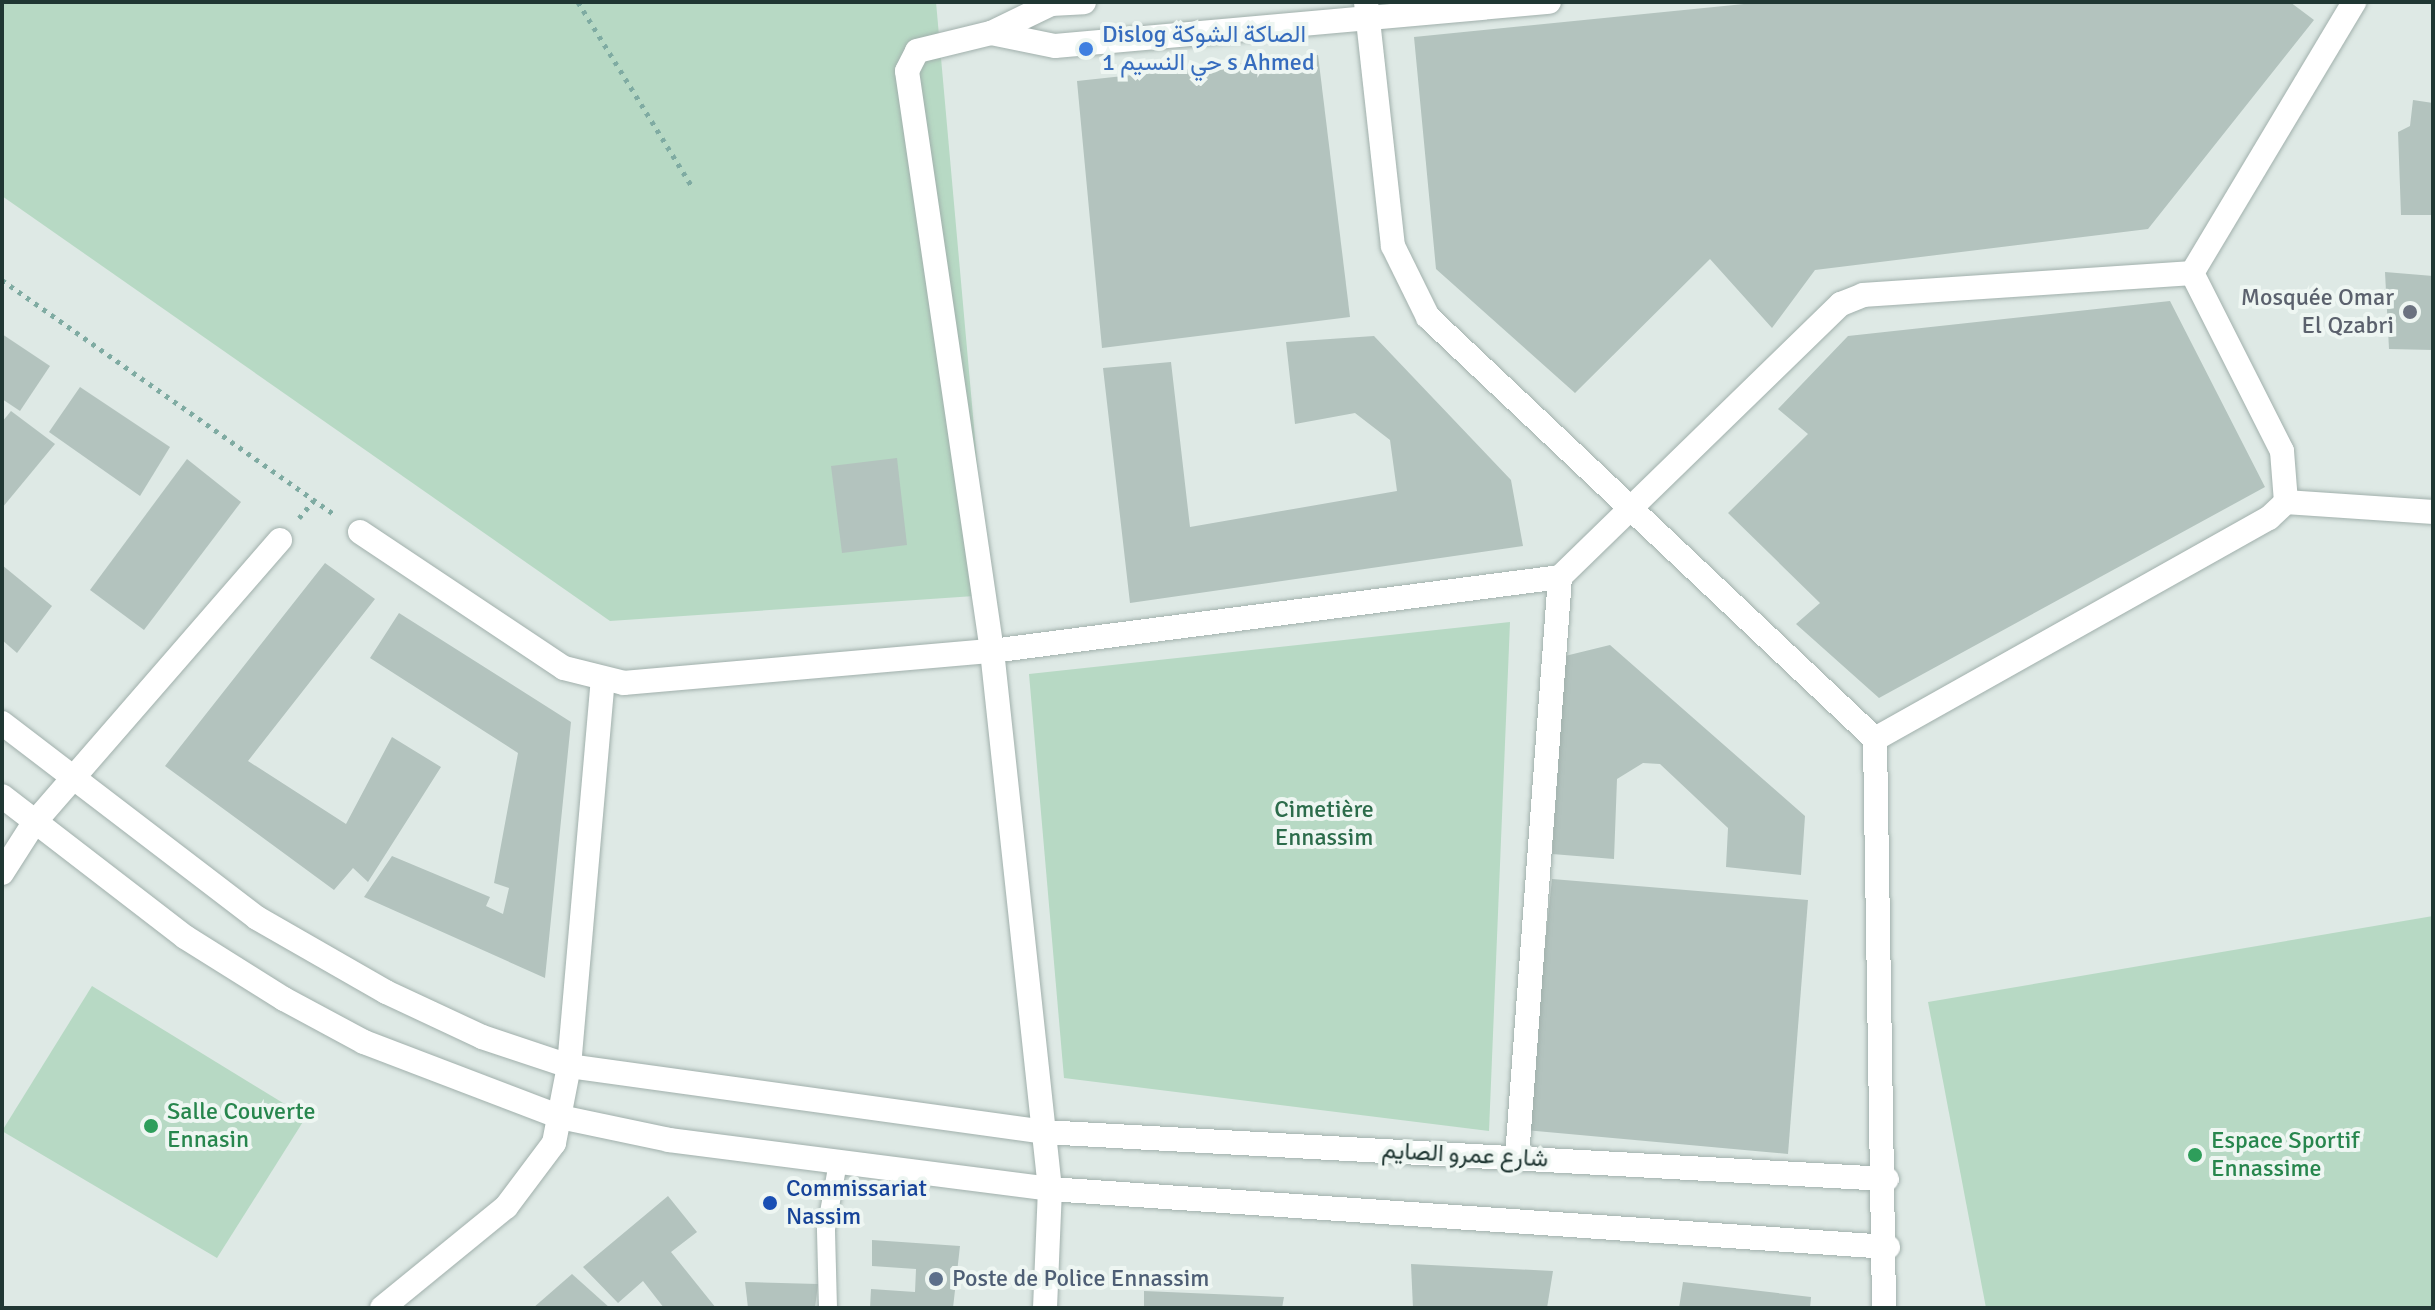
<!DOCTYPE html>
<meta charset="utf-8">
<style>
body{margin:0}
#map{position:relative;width:2435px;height:1310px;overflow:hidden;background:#dee9e5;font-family:Signika,Vazirmatn,sans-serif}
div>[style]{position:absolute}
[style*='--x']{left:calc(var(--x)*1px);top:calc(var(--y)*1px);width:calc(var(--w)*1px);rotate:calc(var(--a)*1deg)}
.green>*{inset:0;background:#b7d9c4}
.building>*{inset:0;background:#b3c3be}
.path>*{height:5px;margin-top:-2.5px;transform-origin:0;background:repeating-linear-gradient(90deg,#7faba2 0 4px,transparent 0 10px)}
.roads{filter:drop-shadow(0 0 2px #a1b0ac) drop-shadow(0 0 2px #a1b0ac)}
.service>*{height:18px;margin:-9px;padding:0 9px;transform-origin:9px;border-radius:9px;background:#fff}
.minor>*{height:24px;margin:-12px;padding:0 12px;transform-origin:12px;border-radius:12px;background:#fff}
.dots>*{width:22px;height:22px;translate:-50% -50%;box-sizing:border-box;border:4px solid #eef6f2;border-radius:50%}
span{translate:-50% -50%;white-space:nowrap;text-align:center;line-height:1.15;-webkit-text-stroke:8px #eef6f2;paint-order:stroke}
.shop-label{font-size:24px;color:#366cbe}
.left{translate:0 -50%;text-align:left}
.worship-label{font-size:24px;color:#5b616d}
.right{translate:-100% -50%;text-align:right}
.park-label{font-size:24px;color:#2c6c4b}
.leisure-label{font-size:24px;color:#27864d}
.street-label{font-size:24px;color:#203733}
.transit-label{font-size:24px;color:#164399}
.service-label{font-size:24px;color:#4e5e75}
.frame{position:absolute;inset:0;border:4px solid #203733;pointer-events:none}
</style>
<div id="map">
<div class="green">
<div style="clip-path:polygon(2px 2px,936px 2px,989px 595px,610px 621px,2px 196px)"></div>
<div style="clip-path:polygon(1510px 622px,1489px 1131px,1064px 1078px,1029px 674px)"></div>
<div style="clip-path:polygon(2433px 916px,2433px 1308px,1986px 1308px,1928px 1002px)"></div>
<div style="clip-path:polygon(92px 986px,306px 1117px,217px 1258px,2px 1131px)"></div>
</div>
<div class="building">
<div style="clip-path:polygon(1764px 2px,2290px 2px,2314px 20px,2148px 229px,1815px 270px,1772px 328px,1710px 259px,1575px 393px,1436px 269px,1414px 37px)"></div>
<div style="clip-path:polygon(1318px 55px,1350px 317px,1102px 348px,1077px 81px)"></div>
<div style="clip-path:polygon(2413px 100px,2433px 103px,2433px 215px,2401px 215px,2398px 132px,2410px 126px)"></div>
<div style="clip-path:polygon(2385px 272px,2433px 276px,2433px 350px,2389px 349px)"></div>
<div style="clip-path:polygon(2170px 301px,2265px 487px,1879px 698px,1796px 624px,1820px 603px,1728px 513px,1808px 434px,1778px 409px,1848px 336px)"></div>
<div style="clip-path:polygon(2px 334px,50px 366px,20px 411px,2px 399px)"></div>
<div style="clip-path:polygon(1374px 336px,1511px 480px,1523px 546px,1130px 603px,1103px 368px,1171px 362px,1190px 527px,1397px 491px,1390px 440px,1355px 413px,1295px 424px,1286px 342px)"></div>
<div style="clip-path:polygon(80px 387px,170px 447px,140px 496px,49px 432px)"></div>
<div style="clip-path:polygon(11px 411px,55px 444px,2px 508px,2px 422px)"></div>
<div style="clip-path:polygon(897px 458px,907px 545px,842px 553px,831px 466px)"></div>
<div style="clip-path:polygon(187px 459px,241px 502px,144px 630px,90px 590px)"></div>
<div style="clip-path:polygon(325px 563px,375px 599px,248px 761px,346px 824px,392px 737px,441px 767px,368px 882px,353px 868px,334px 890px,165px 766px)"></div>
<div style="clip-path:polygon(2px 565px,52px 606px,17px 653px,2px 640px)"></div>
<div style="clip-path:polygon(399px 613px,571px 722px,545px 978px,364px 897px,392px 856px,490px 897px,486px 906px,503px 914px,509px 888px,494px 883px,518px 753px,370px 658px)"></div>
<div style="clip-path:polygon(1610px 645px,1805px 816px,1801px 875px,1726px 867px,1728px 828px,1660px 764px,1643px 763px,1617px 779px,1614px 859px,1552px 854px,1565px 656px)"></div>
<div style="clip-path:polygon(1552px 879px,1808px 900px,1788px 1154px,1525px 1130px)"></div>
<div style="clip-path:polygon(668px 1196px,697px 1232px,671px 1252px,716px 1308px,664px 1308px,643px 1281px,618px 1303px,583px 1267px)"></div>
<div style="clip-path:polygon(872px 1240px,960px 1246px,953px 1308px,870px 1308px,871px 1289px,915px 1292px,916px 1269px,872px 1266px)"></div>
<div style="clip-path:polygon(1411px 1264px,1553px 1271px,1547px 1308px,1413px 1308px)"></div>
<div style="clip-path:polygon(572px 1274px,610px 1308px,533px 1308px)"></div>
<div style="clip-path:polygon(745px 1282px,818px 1284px,815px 1308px,748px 1308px)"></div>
<div style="clip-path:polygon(1683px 1282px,1811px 1297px,1810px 1308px,1679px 1308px)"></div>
<div style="clip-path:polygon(1144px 1291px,1284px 1297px,1282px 1308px,1144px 1308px)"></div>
</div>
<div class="path">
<div style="--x:578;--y:2;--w:215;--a:58.3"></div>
<div style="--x:2;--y:280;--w:409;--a:35.2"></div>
<div style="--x:299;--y:518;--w:23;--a:-50"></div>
</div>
<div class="roads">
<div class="service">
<div style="--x:828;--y:1308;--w:79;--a:-91.5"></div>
<div style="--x:826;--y:1229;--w:68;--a:-79.8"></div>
</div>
<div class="minor">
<div style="--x:1366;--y:2;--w:245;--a:83.7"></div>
<div style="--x:1393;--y:246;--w:79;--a:63.8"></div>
<div style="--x:1428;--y:317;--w:615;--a:43.35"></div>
<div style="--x:1875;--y:739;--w:569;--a:89.09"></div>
<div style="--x:991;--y:33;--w:65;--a:11.5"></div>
<div style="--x:1055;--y:46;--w:496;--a:-5.1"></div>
<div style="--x:2286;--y:502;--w:147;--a:3.9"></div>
<div style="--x:360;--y:532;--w:245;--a:33.7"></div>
<div style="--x:564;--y:668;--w:62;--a:14"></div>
<div style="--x:624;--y:683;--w:369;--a:-5"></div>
<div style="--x:992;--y:651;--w:573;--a:-7.42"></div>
<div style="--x:1560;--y:577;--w:392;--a:-44.2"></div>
<div style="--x:1841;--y:304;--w:24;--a:-22"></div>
<div style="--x:1863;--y:295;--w:330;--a:-3.8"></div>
<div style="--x:2;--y:723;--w:321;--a:37.4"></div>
<div style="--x:257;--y:918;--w:149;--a:29.8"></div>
<div style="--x:386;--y:992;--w:106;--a:25.1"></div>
<div style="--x:482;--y:1037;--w:92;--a:18.4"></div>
<div style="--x:569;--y:1066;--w:479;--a:7.9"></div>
<div style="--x:1043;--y:1132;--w:845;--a:3.19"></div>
<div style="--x:1875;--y:739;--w:452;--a:-29.3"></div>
<div style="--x:2269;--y:518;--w:23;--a:-43"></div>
<div style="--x:2286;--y:502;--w:51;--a:-94.5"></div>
<div style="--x:2282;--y:451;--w:199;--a:-116.8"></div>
<div style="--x:2192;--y:273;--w:316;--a:-59.1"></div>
<div style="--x:2;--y:796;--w:231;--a:37.6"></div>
<div style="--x:185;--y:937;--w:117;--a:32.1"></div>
<div style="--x:284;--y:999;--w:91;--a:28.3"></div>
<div style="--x:364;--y:1042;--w:210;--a:20.9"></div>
<div style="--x:560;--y:1117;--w:111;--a:11.9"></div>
<div style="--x:669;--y:1140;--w:384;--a:7.3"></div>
<div style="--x:1050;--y:1189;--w:840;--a:3.96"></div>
<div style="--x:2;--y:873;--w:59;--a:-57.4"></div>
<div style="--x:34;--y:823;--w:375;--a:-49"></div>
<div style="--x:1517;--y:1157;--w:582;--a:-85.76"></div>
<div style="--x:382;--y:1308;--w:160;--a:-39.2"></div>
<div style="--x:506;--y:1207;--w:80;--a:-53.1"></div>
<div style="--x:554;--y:1143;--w:78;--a:-79"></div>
<div style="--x:569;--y:1066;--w:386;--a:-85"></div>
<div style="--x:1045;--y:1308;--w:119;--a:-87.6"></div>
<div style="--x:1050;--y:1189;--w:541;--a:-96.15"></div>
<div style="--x:992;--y:651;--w:586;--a:-98.34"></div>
<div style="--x:907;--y:71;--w:22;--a:-63"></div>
<div style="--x:917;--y:51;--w:76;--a:-13.7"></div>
<div style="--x:991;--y:33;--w:67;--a:-25.8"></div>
<div style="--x:1051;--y:4;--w:33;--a:-3"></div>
</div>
</div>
<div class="dots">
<div style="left:1086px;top:49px;background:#3f7fe0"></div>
<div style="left:2410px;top:312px;background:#6b7280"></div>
<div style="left:151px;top:1126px;background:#2e9e5b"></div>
<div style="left:2195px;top:1155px;background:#2e9e5b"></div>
<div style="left:770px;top:1203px;background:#1a4fb4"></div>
<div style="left:936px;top:1279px;background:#5c6f8a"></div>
</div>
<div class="shop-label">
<span class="left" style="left:1102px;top:49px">Dislog الصاكة الشوكة<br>حي النسيم 1 s Ahmed</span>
</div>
<div class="worship-label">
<span class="right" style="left:2394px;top:312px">Mosquée Omar<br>El Qzabri</span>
</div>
<div class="park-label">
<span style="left:1324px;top:824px">Cimetière<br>Ennassim</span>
</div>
<div class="leisure-label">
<span class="left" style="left:167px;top:1126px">Salle Couverte<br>Ennasin</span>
<span class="left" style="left:2211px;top:1155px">Espace Sportif<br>Ennassime</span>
</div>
<div class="street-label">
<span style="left:1465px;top:1155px;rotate:3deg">شارع عمرو الصايم</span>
</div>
<div class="transit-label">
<span class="left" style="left:786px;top:1203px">Commissariat<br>Nassim</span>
</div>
<div class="service-label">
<span class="left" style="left:952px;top:1279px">Poste de Police Ennassim</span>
</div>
<div class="frame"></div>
</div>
